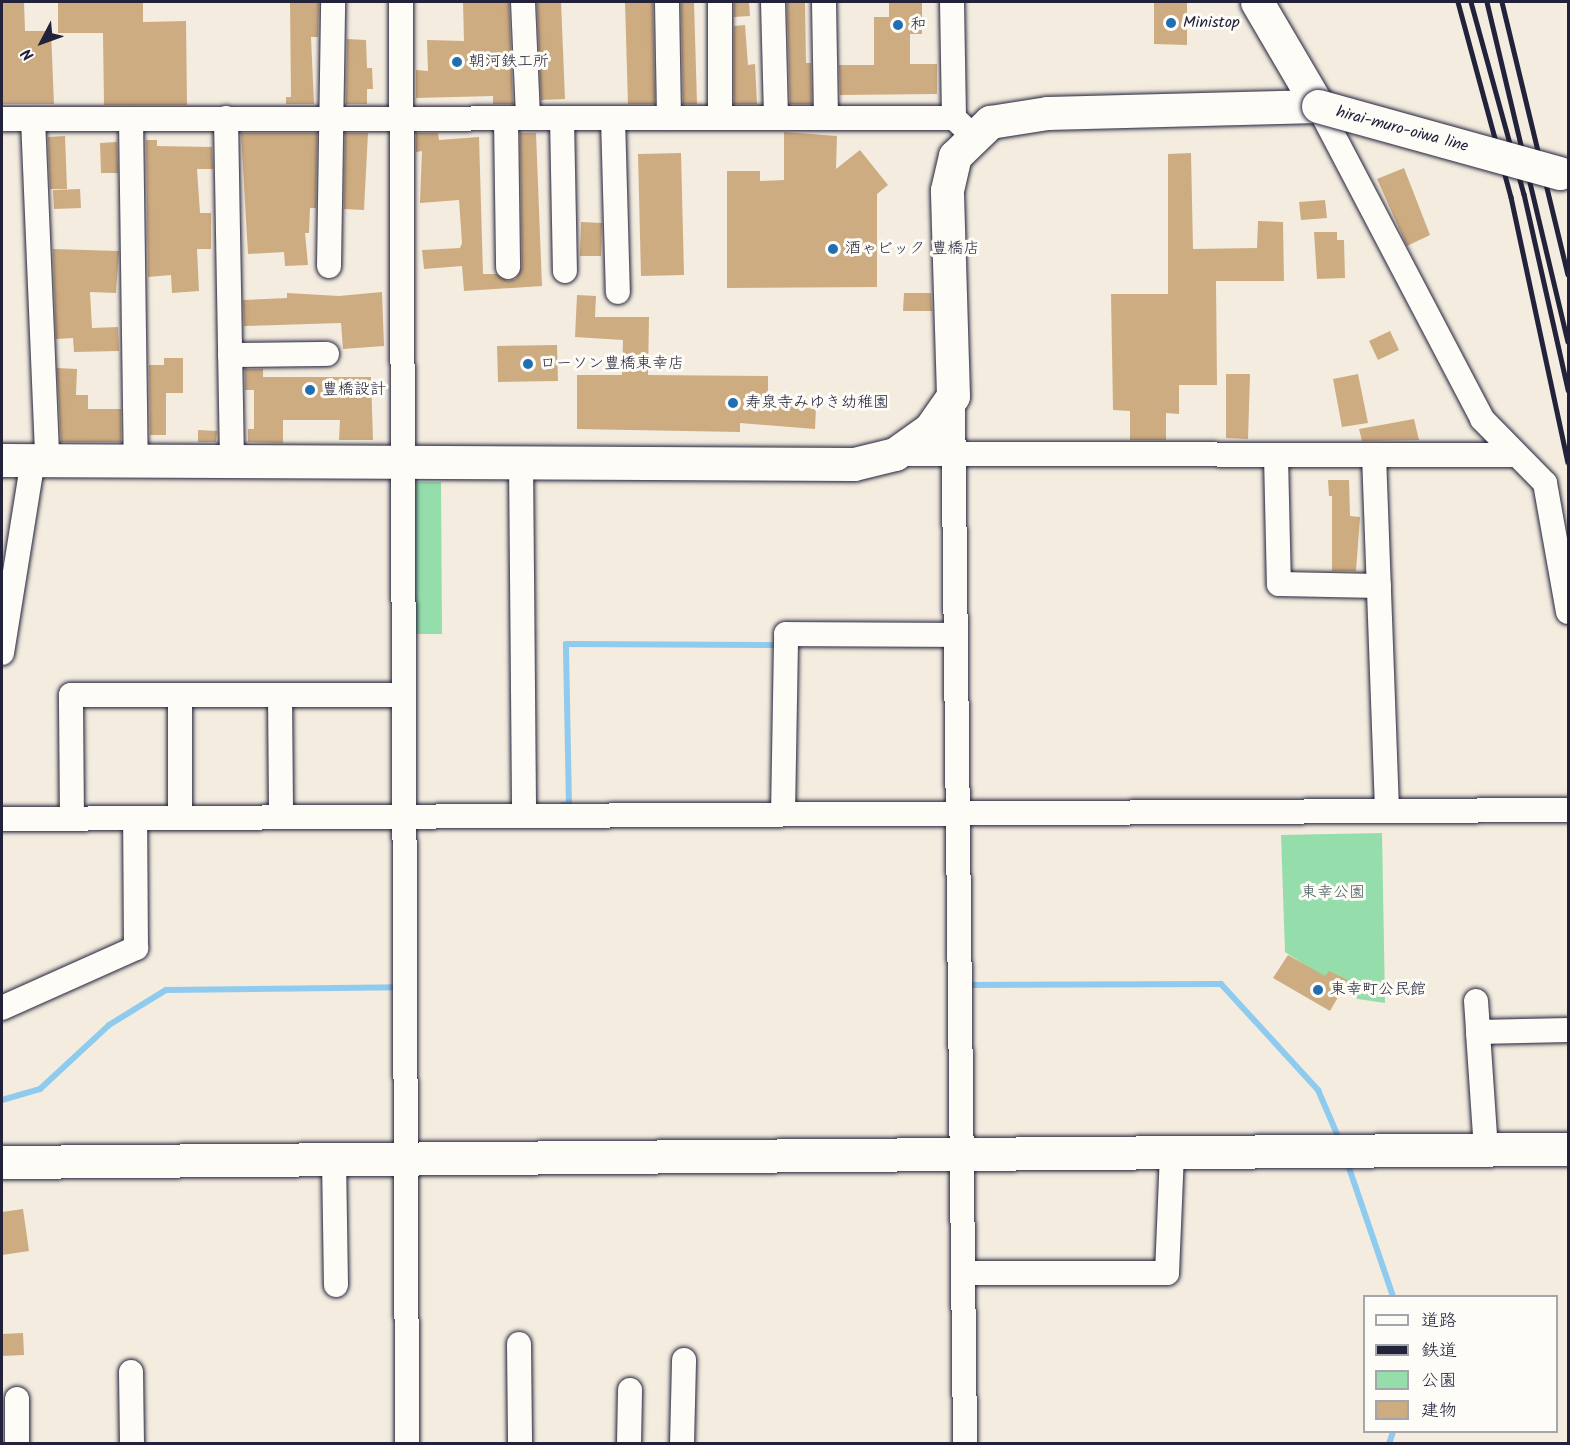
<!DOCTYPE html>
<meta charset="utf-8">
<style>
body{margin:0}
#map{position:relative;width:1570px;height:1445px;overflow:hidden;background:#f4ecdf;font-family:Kalam,"Klee One",sans-serif}
div>[style]{position:absolute}
[style*='--x']{left:calc(var(--x)*1px);top:calc(var(--y)*1px);width:calc(var(--w)*1px);rotate:calc(var(--a)*1deg)}
.green>*{inset:0;background:#96ddac}
.stream>*{height:6px;margin:-3px;padding:0 3px;transform-origin:3px;border-radius:3px;background:#8fcbef}
.building>*{inset:0;background:#ceac81}
.roads{filter:drop-shadow(0 0 2px #22223b) drop-shadow(0 0 2px #22223b)}
.street>*{height:24px;margin:-12px;padding:0 12px;transform-origin:12px;border-radius:12px;background:#fdfcf7}
.secondary>*{height:33px;margin:-16.5px;padding:0 16.5px;transform-origin:16.5px;border-radius:16.5px;background:#fdfcf7}
.rail>*{height:4.5px;margin:-2.25px;padding:0 2.25px;transform-origin:2.25px;border-radius:2.25px;background:#22223b}
.bridges{filter:drop-shadow(0 0 2px #22223b) drop-shadow(0 0 2px #22223b)}
.secondary-bridge>*{height:33px;margin:-16.5px;padding:0 16.5px;transform-origin:16.5px;border-radius:16.5px;background:#fdfcf7}
.dots>*{width:16px;height:16px;translate:-50% -50%;box-sizing:border-box;border:3px solid #fdfcf7;border-radius:50%}
span{translate:-50% -50%;white-space:nowrap;text-align:center;line-height:1.15;-webkit-text-stroke:6px #fdfcf7;paint-order:stroke}
.poi-label{font-size:16px;color:#22223b}
.left{translate:0 -50%;text-align:left}
.street-label{font-size:16px;color:#22223b}
.park-label{font-size:16px;color:#455a5d}
.frame{position:absolute;inset:0;border:3px solid #22223b;pointer-events:none}
.legend{position:absolute;left:1363px;top:1295px;width:195px;height:138px;box-sizing:border-box;background:#fdfcf7;border:2px solid #a5a5ac;margin:0;padding:8px 10px;list-style:none;font-size:18px;color:#22223b}
.legend li{display:flex;align-items:center;gap:12px;height:30px}
.legend b{width:30px;border:2px solid #a5a5ac}
.north{position:absolute;left:12px;top:12px;width:60px;height:60px;-webkit-text-stroke:4px #fdfcf7;paint-order:stroke;rotate:229deg;font-size:16px;font-weight:700;line-height:24px;text-align:center;color:#22223b}
.north::after{content:'';display:block;margin:auto;width:21px;height:27px;background:#22223b;clip-path:polygon(50% 0,100% 100%,50% 72%,0 100%)}
</style>
<div id="map">
<div class="green">
<div style="clip-path:polygon(411px 482px,441px 482px,442px 634px,412px 634px)"></div>
<div style="clip-path:polygon(1382px 833px,1385px 1003px,1358px 999px,1285px 952px,1281px 835px)"></div>
</div>
<div class="stream">
<div style="--x:563;--y:805;--w:6;--a:0"></div>
<div style="--x:569;--y:805;--w:161;--a:-91.1"></div>
<div style="--x:566;--y:644;--w:216;--a:0.3"></div>
<div style="--x:966;--y:985;--w:255;--a:-0.2"></div>
<div style="--x:1221;--y:984;--w:144;--a:47.5"></div>
<div style="--x:1318;--y:1090;--w:56;--a:66.7"></div>
<div style="--x:2;--y:1100;--w:40;--a:-16"></div>
<div style="--x:40;--y:1089;--w:94;--a:-42.8"></div>
<div style="--x:109;--y:1025;--w:67;--a:-31.6"></div>
<div style="--x:166;--y:990;--w:233;--a:-0.7"></div>
<div style="--x:1346;--y:1159;--w:145;--a:71.1"></div>
<div style="--x:1389;--y:1444;--w:13;--a:-72"></div>
</div>
<div class="building">
<div style="clip-path:polygon(2px 2px,24px 2px,25px 31px,51px 31px,54px 104px,2px 104px)"></div>
<div style="clip-path:polygon(58px 2px,143px 2px,143px 22px,186px 21px,187px 105px,104px 105px,103px 33px,58px 33px)"></div>
<div style="clip-path:polygon(290px 2px,319px 2px,318px 37px,311px 37px,314px 104px,286px 104px,286px 97px,291px 97px)"></div>
<div style="clip-path:polygon(463px 2px,509px 2px,513px 104px,493px 104px,493px 96px,416px 98px,416px 70px,428px 71px,427px 40px,464px 41px)"></div>
<div style="clip-path:polygon(537px 2px,561px 2px,565px 99px,541px 100px)"></div>
<div style="clip-path:polygon(625px 2px,653px 2px,655px 104px,628px 104px)"></div>
<div style="clip-path:polygon(681px 2px,694px 2px,697px 104px,683px 104px)"></div>
<div style="clip-path:polygon(734px 2px,749px 2px,750px 16px,734px 17px)"></div>
<div style="clip-path:polygon(787px 2px,805px 2px,806px 63px,811px 63px,812px 104px,790px 104px)"></div>
<div style="clip-path:polygon(889px 2px,922px 2px,922px 34px,910px 34px,910px 64px,937px 64px,937px 94px,840px 95px,839px 65px,874px 65px,874px 17px,889px 17px)"></div>
<div style="clip-path:polygon(1154px 2px,1187px 2px,1187px 45px,1154px 44px)"></div>
<div style="clip-path:polygon(745px 25px,748px 65px,755px 64px,757px 104px,734px 104px,734px 26px)"></div>
<div style="clip-path:polygon(347px 39px,366px 40px,367px 68px,372px 68px,373px 89px,367px 89px,367px 104px,346px 104px)"></div>
<div style="clip-path:polygon(784px 132px,837px 136px,836px 169px,860px 150px,888px 185px,877px 194px,877px 287px,727px 288px,727px 171px,760px 171px,760px 181px,784px 180px)"></div>
<div style="clip-path:polygon(241px 133px,317px 133px,316px 208px,310px 208px,309px 233px,305px 233px,308px 265px,285px 266px,284px 252px,248px 254px)"></div>
<div style="clip-path:polygon(345px 133px,368px 133px,364px 210px,344px 209px)"></div>
<div style="clip-path:polygon(416px 133px,438px 133px,439px 140px,479px 137px,483px 274px,496px 274px,508px 281px,516px 279px,522px 267px,520px 133px,536px 133px,542px 286px,464px 291px,462px 266px,424px 269px,422px 250px,460px 248px,462px 243px,459px 200px,420px 203px,422px 151px,416px 152px)"></div>
<div style="clip-path:polygon(65px 136px,67px 189px,50px 189px,48px 137px)"></div>
<div style="clip-path:polygon(146px 140px,157px 140px,157px 146px,212px 147px,213px 169px,197px 169px,200px 213px,211px 213px,211px 249px,197px 249px,199px 291px,172px 293px,171px 275px,148px 277px)"></div>
<div style="clip-path:polygon(117px 142px,118px 173px,101px 173px,100px 143px)"></div>
<div style="clip-path:polygon(681px 153px,684px 275px,641px 276px,638px 154px)"></div>
<div style="clip-path:polygon(1191px 153px,1193px 249px,1257px 248px,1258px 221px,1283px 222px,1284px 281px,1216px 281px,1217px 385px,1179px 385px,1179px 414px,1166px 413px,1166px 440px,1130px 440px,1130px 411px,1113px 410px,1111px 294px,1168px 294px,1168px 154px)"></div>
<div style="clip-path:polygon(1404px 168px,1430px 235px,1407px 246px,1377px 179px)"></div>
<div style="clip-path:polygon(80px 189px,81px 208px,54px 209px,53px 190px)"></div>
<div style="clip-path:polygon(1325px 200px,1327px 218px,1301px 220px,1299px 202px)"></div>
<div style="clip-path:polygon(581px 222px,602px 223px,601px 256px,580px 256px)"></div>
<div style="clip-path:polygon(1314px 232px,1337px 232px,1337px 240px,1344px 240px,1345px 278px,1317px 279px)"></div>
<div style="clip-path:polygon(53px 249px,119px 251px,116px 293px,90px 292px,92px 328px,118px 327px,119px 351px,74px 352px,73px 338px,56px 339px)"></div>
<div style="clip-path:polygon(382px 292px,384px 346px,343px 349px,341px 323px,244px 326px,243px 300px,287px 298px,287px 293px,339px 296px)"></div>
<div style="clip-path:polygon(904px 293px,931px 293px,932px 311px,903px 311px)"></div>
<div style="clip-path:polygon(577px 295px,596px 296px,595px 317px,649px 317px,648px 375px,768px 376px,768px 405px,816px 408px,815px 429px,740px 423px,740px 432px,577px 429px,577px 375px,622px 375px,623px 340px,575px 337px)"></div>
<div style="clip-path:polygon(1390px 331px,1399px 350px,1378px 360px,1369px 341px)"></div>
<div style="clip-path:polygon(557px 345px,558px 381px,498px 382px,497px 346px)"></div>
<div style="clip-path:polygon(164px 358px,183px 358px,183px 393px,166px 393px,166px 435px,150px 435px,149px 365px,164px 365px)"></div>
<div style="clip-path:polygon(57px 368px,77px 369px,76px 395px,88px 395px,88px 409px,121px 409px,121px 442px,61px 442px)"></div>
<div style="clip-path:polygon(245px 369px,263px 369px,263px 377px,371px 377px,373px 440px,339px 440px,340px 420px,283px 420px,283px 443px,248px 442px,248px 429px,254px 429px,254px 390px,245px 390px)"></div>
<div style="clip-path:polygon(1226px 374px,1250px 374px,1248px 439px,1226px 438px)"></div>
<div style="clip-path:polygon(1358px 374px,1368px 423px,1342px 427px,1333px 379px)"></div>
<div style="clip-path:polygon(1414px 419px,1419px 440px,1362px 441px,1359px 429px)"></div>
<div style="clip-path:polygon(198px 430px,217px 431px,216px 442px,198px 442px)"></div>
<div style="clip-path:polygon(1328px 480px,1349px 480px,1350px 516px,1360px 517px,1356px 571px,1332px 571px,1332px 496px,1329px 496px)"></div>
<div style="clip-path:polygon(1288px 955px,1325px 976px,1329px 971px,1348px 980px,1330px 1011px,1273px 978px)"></div>
<div style="clip-path:polygon(23px 1209px,29px 1251px,2px 1255px,2px 1212px)"></div>
<div style="clip-path:polygon(23px 1333px,24px 1355px,2px 1356px,2px 1334px)"></div>
</div>
<div class="roads">
<div class="street">
<div style="--x:401;--y:2;--w:1442;--a:89.76"></div>
<div style="--x:523;--y:2;--w:116;--a:87.5"></div>
<div style="--x:667;--y:2;--w:116;--a:89"></div>
<div style="--x:773;--y:2;--w:116;--a:88.5"></div>
<div style="--x:824;--y:2;--w:116;--a:89"></div>
<div style="--x:952;--y:2;--w:116;--a:89"></div>
<div style="--x:954;--y:118;--w:16;--a:43"></div>
<div style="--x:1318;--y:106;--w:353;--a:62.3"></div>
<div style="--x:1482;--y:419;--w:90;--a:45.5"></div>
<div style="--x:1545;--y:483;--w:131;--a:79.9"></div>
<div style="--x:226;--y:118;--w:342;--a:89"></div>
<div style="--x:506;--y:118;--w:149;--a:89.2"></div>
<div style="--x:562;--y:118;--w:153;--a:88.9"></div>
<div style="--x:613;--y:118;--w:174;--a:88.4"></div>
<div style="--x:720;--y:118;--w:116;--a:-90"></div>
<div style="--x:2;--y:119;--w:952;--a:-0.06"></div>
<div style="--x:33;--y:119;--w:341;--a:87.6"></div>
<div style="--x:131;--y:119;--w:341;--a:89.2"></div>
<div style="--x:329;--y:266;--w:264;--a:-89.1"></div>
<div style="--x:230;--y:355;--w:97;--a:-0.6"></div>
<div style="--x:953;--y:396;--w:1048;--a:89.34"></div>
<div style="--x:895;--y:454;--w:621;--a:0.09"></div>
<div style="--x:1374;--y:455;--w:356;--a:87.9"></div>
<div style="--x:1276;--y:456;--w:128;--a:88.7"></div>
<div style="--x:1279;--y:584;--w:100;--a:1.1"></div>
<div style="--x:521;--y:460;--w:355;--a:89.5"></div>
<div style="--x:2;--y:653;--w:195;--a:-80.9"></div>
<div style="--x:180;--y:695;--w:122;--a:90"></div>
<div style="--x:280;--y:695;--w:121;--a:89.5"></div>
<div style="--x:783;--y:814;--w:180;--a:-89"></div>
<div style="--x:786;--y:634;--w:170;--a:0.3"></div>
<div style="--x:2;--y:819;--w:1566;--a:-0.33"></div>
<div style="--x:72;--y:819;--w:124;--a:-90.5"></div>
<div style="--x:71;--y:695;--w:332;--a:0"></div>
<div style="--x:1476;--y:1001;--w:31;--a:86"></div>
<div style="--x:2;--y:1008;--w:147;--a:-24.1"></div>
<div style="--x:136;--y:948;--w:130;--a:-90.4"></div>
<div style="--x:1486;--y:1150;--w:118;--a:-93.9"></div>
<div style="--x:1478;--y:1032;--w:90;--a:-1.3"></div>
<div style="--x:334;--y:1158;--w:127;--a:89.1"></div>
<div style="--x:964;--y:1273;--w:203;--a:0"></div>
<div style="--x:1167;--y:1273;--w:120;--a:-87.6"></div>
<div style="--x:519;--y:1344;--w:100;--a:89.4"></div>
<div style="--x:131;--y:1372;--w:72;--a:89.2"></div>
<div style="--x:17;--y:1444;--w:45;--a:-90"></div>
<div style="--x:629;--y:1444;--w:54;--a:-88.9"></div>
<div style="--x:682;--y:1444;--w:84;--a:-88.6"></div>
</div>
<div class="secondary">
<div style="--x:1257;--y:2;--w:121;--a:59.6"></div>
<div style="--x:2;--y:460;--w:852;--a:0.27"></div>
<div style="--x:854;--y:464;--w:42;--a:-13.7"></div>
<div style="--x:895;--y:454;--w:43;--a:-35.5"></div>
<div style="--x:930;--y:429;--w:40;--a:-55.1"></div>
<div style="--x:953;--y:396;--w:206;--a:-91.7"></div>
<div style="--x:947;--y:190;--w:35;--a:-77"></div>
<div style="--x:955;--y:156;--w:49;--a:-44.2"></div>
<div style="--x:990;--y:122;--w:58;--a:-9"></div>
<div style="--x:1047;--y:113;--w:271;--a:-1.5"></div>
<div style="--x:2;--y:1162;--w:1566;--a:-0.48"></div>
</div>
</div>
<div class="rail">
<div style="--x:1458;--y:2;--w:202;--a:74.8"></div>
<div style="--x:1511;--y:197;--w:271;--a:77.9"></div>
<div style="--x:1471;--y:2;--w:199;--a:74.6"></div>
<div style="--x:1524;--y:194;--w:201;--a:77.3"></div>
<div style="--x:1487;--y:2;--w:349;--a:76.6"></div>
<div style="--x:1502;--y:2;--w:280;--a:76.4"></div>
</div>
<div class="bridges">
<div class="secondary-bridge">
<div style="--x:1318;--y:106;--w:251;--a:15.5"></div>
</div>
</div>
<div class="dots">
<div style="left:1171px;top:23px;background:#1f6fb2"></div>
<div style="left:898px;top:25px;background:#1f6fb2"></div>
<div style="left:457px;top:62px;background:#1f6fb2"></div>
<div style="left:833px;top:249px;background:#1f6fb2"></div>
<div style="left:528px;top:364px;background:#1f6fb2"></div>
<div style="left:310px;top:390px;background:#1f6fb2"></div>
<div style="left:733px;top:403px;background:#1f6fb2"></div>
<div style="left:1318px;top:990px;background:#1f6fb2"></div>
</div>
<div class="poi-label">
<span class="left" style="left:1183px;top:23px">Ministop</span>
<span class="left" style="left:910px;top:25px">和</span>
<span class="left" style="left:469px;top:62px">朝河鉄工所</span>
<span class="left" style="left:845px;top:249px">酒ゃビック 豊橋店</span>
<span class="left" style="left:540px;top:364px">ローソン豊橋東幸店</span>
<span class="left" style="left:322px;top:390px">豊橋設計</span>
<span class="left" style="left:745px;top:403px">寿泉寺みゆき幼稚園</span>
<span class="left" style="left:1330px;top:990px">東幸町公民館</span>
</div>
<div class="street-label">
<span style="left:1402px;top:130px;rotate:15deg">hirai-muro-oiwa line</span>
</div>
<div class="park-label">
<span style="left:1333px;top:893px">東幸公園</span>
</div>
<div class="frame"></div>
<ul class="legend">
<li><b style="height:8px;background:#fdfcf7"></b>道路</li>
<li><b style="height:8px;background:#22223b"></b>鉄道</li>
<li><b style="height:16px;background:#96ddac"></b>公園</li>
<li><b style="height:16px;background:#ceac81"></b>建物</li>
</ul>
<div class="north">N</div>
</div>
